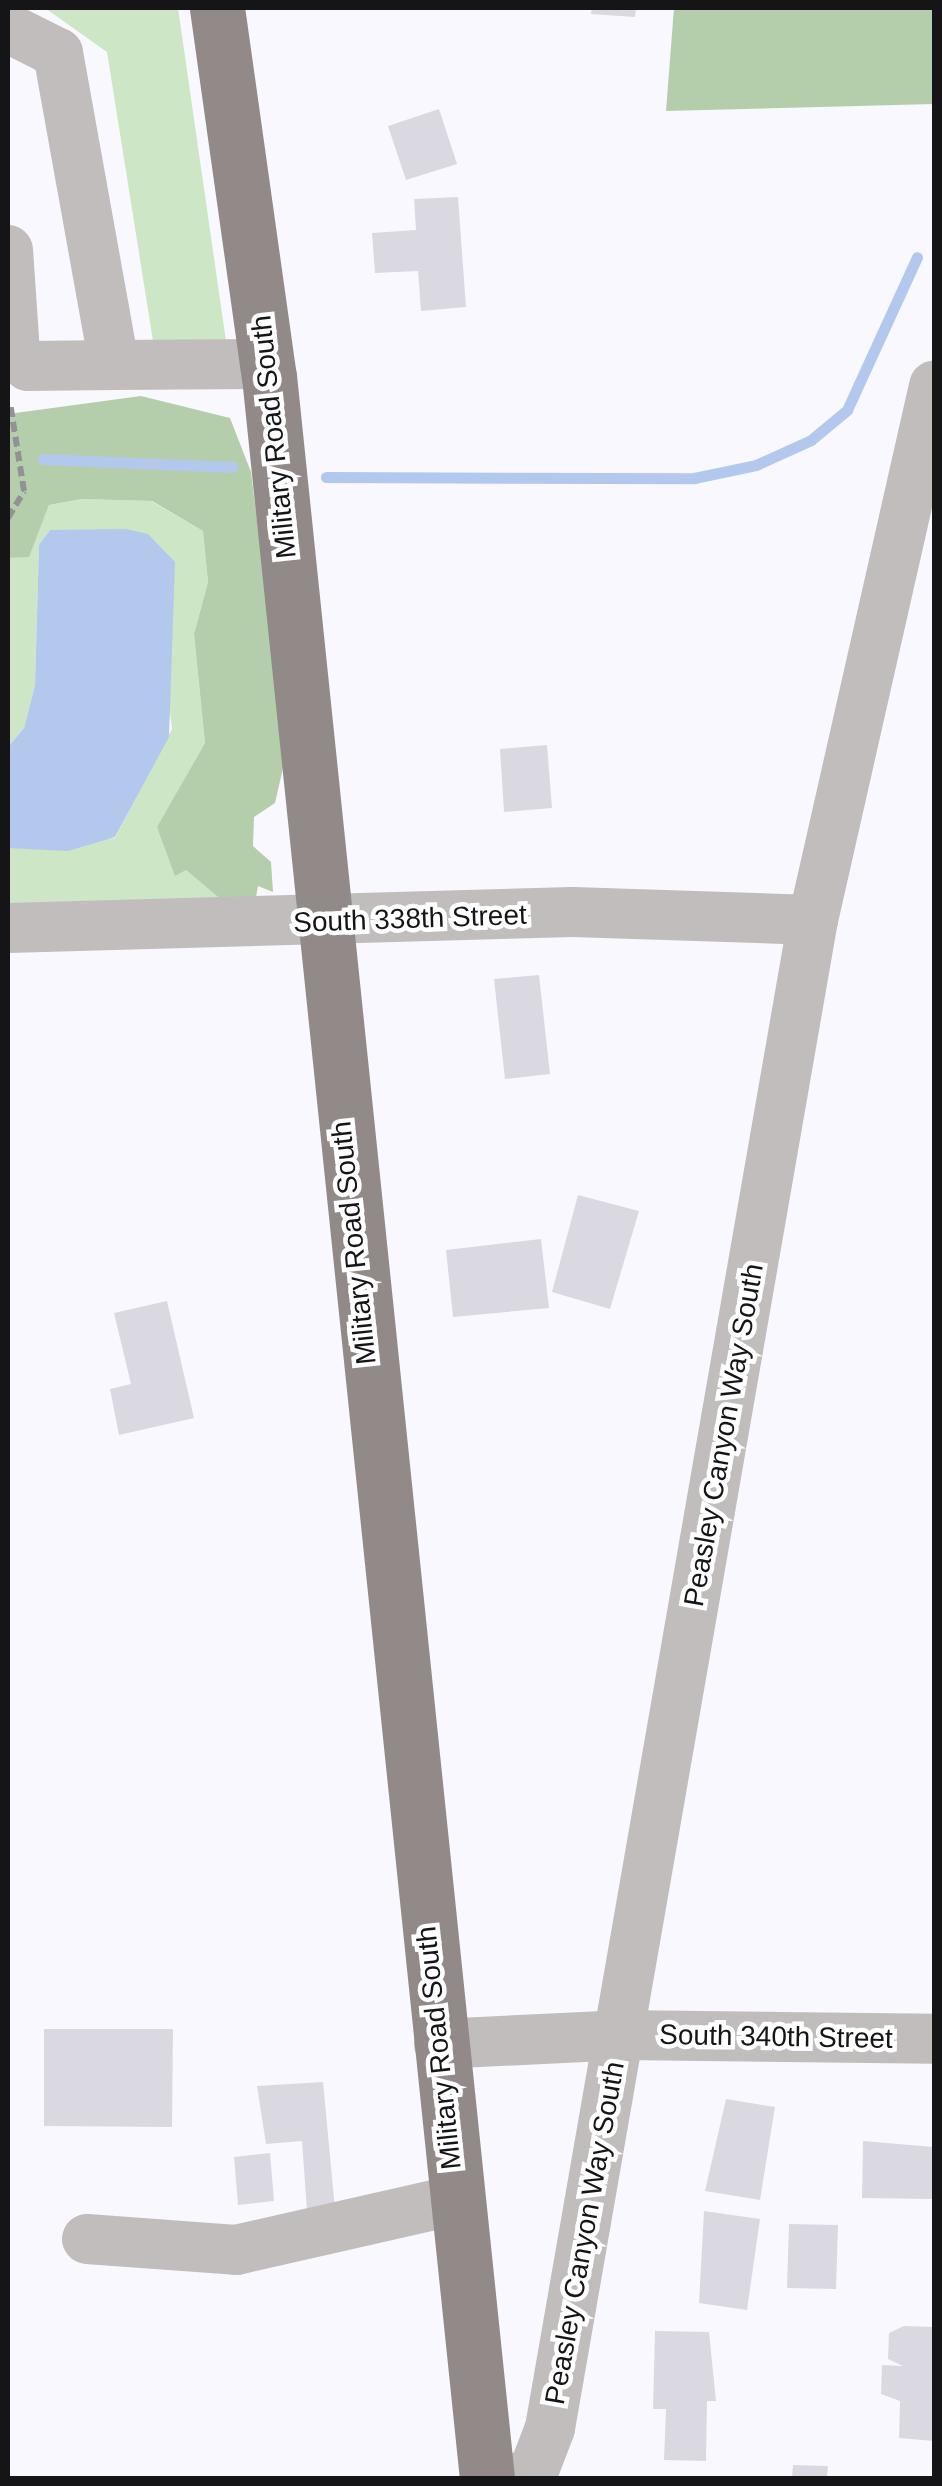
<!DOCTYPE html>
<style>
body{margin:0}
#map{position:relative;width:942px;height:2486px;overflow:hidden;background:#f9f8ff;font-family:Helvetica,sans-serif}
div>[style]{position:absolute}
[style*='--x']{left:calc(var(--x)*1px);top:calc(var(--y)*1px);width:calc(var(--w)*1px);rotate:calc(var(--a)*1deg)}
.green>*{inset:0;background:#cde6c5}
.forest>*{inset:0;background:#b4ceab}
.water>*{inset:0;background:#b2c9ed}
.stream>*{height:11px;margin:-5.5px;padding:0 5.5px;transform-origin:5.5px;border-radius:5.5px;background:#b2c9ed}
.building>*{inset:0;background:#dad9e1}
.path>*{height:6px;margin-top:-3px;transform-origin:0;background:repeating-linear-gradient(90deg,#919196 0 10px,transparent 0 15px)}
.minor>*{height:50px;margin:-25px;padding:0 25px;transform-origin:25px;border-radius:25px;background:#c1bdbc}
.major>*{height:55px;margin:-27.5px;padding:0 27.5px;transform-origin:27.5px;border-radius:27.5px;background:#918a88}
span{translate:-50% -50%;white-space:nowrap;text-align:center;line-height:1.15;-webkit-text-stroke:9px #fff;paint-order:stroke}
.street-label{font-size:28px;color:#151518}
.frame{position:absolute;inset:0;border:10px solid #151518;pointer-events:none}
</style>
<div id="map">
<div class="green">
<div style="clip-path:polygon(45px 8px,178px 8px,227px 348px,153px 341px,107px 52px)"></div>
<div style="clip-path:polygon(82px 499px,151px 501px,203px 531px,208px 582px,194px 634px,205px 743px,157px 828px,186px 870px,218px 897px,254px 908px,8px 907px,8px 848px,115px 838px,172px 729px,148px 534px,49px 531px,39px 546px,35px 685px,24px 728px,8px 747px,8px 558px,29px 556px,49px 505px)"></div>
</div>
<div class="forest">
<div style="clip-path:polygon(674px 8px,934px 8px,934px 104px,666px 111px)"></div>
<div style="clip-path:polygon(141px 396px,230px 418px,251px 472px,286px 755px,275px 803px,254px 817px,253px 846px,271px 862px,273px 892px,258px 886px,254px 908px,218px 897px,186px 870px,175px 876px,157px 827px,205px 743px,194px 634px,208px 582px,203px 531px,152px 501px,82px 499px,49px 505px,29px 557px,8px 558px,8px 414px)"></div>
</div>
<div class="water">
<div style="clip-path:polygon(126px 529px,148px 534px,175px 562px,169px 737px,115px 837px,68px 851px,8px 848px,8px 747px,24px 728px,35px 685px,39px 545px,50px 530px)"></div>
</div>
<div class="stream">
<div style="--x:43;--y:459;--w:190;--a:2.4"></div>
<div style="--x:326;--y:477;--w:368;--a:0.2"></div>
<div style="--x:694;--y:478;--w:63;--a:-11.8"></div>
<div style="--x:756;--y:465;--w:60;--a:-24.4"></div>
<div style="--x:811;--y:440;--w:47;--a:-39.8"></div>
<div style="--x:847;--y:410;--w:168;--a:-65.4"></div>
</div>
<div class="building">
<div style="clip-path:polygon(592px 8px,636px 8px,635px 17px,591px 14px)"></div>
<div style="clip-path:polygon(439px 109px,457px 164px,406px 180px,388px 126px)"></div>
<div style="clip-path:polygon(458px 197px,466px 307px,421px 311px,418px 271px,375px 273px,372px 233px,416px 230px,414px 199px)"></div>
<div style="clip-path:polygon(547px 745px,552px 808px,504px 812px,500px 749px)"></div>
<div style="clip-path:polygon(539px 975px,550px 1074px,505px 1079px,494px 979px)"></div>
<div style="clip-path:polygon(578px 1195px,639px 1211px,610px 1309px,552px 1292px)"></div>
<div style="clip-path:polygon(541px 1239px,549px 1308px,453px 1317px,446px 1250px)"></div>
<div style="clip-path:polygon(167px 1301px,194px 1418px,119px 1435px,110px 1389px,131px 1384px,114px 1313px)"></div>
<div style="clip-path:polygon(44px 2029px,173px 2029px,172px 2127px,44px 2126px)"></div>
<div style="clip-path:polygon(323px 2082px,335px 2209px,307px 2211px,302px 2141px,266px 2144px,257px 2086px)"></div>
<div style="clip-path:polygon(726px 2099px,775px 2107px,760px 2200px,705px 2191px)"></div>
<div style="clip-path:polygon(863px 2141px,934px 2147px,934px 2199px,862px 2198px)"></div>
<div style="clip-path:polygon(270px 2153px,274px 2201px,238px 2205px,234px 2157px)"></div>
<div style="clip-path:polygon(704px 2211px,760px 2219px,747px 2310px,699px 2303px)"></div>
<div style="clip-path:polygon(789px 2224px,838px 2225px,836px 2289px,787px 2288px)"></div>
<div style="clip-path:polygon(904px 2326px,934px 2327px,934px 2441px,899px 2438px,900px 2401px,881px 2394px,882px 2365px,903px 2366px,888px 2359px,889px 2333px)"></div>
<div style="clip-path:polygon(655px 2331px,709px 2332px,716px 2401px,707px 2401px,706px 2461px,664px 2460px,666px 2409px,653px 2409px)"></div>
<div style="clip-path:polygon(793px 2465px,828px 2466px,827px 2478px,792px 2478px)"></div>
</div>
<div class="path">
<div style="--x:8;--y:518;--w:31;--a:-59"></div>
<div style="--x:24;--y:491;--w:89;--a:-99"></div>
</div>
<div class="minor">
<div style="--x:8;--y:28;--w:56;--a:26.6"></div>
<div style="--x:58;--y:53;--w:317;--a:79.8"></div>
<div style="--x:114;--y:365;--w:154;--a:-0.4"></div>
<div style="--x:8;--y:250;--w:102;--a:86.1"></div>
<div style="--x:15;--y:352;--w:19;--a:47"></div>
<div style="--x:28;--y:366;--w:86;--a:-0.7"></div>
<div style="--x:8;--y:928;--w:565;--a:-1.62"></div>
<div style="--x:573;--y:912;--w:240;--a:1.9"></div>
<div style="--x:439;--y:2044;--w:181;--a:-2.8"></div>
<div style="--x:620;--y:2035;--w:314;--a:0.7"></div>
<div style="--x:87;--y:2239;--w:149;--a:4.2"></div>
<div style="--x:236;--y:2250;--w:226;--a:-12.8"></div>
<div style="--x:519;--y:2478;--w:17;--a:-28"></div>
<div style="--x:534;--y:2470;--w:45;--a:-69.1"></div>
<div style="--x:550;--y:2428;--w:1531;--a:-80.11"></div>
<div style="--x:813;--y:920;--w:548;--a:-77.23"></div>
</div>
<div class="major">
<div style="--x:217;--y:8;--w:372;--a:82"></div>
<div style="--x:269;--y:376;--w:2113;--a:84.08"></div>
</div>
<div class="street-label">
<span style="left:274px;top:437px;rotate:-96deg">Military Road South</span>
<span style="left:410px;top:919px;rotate:-2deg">South 338th Street</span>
<span style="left:354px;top:1243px;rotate:-96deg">Military Road South</span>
<span style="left:724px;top:1435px;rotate:-80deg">Peasley Canyon Way South</span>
<span style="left:776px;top:2037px;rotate:1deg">South 340th Street</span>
<span style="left:439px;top:2048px;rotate:-96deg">Military Road South</span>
<span style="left:585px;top:2233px;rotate:-80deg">Peasley Canyon Way South</span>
</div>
<div class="frame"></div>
</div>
